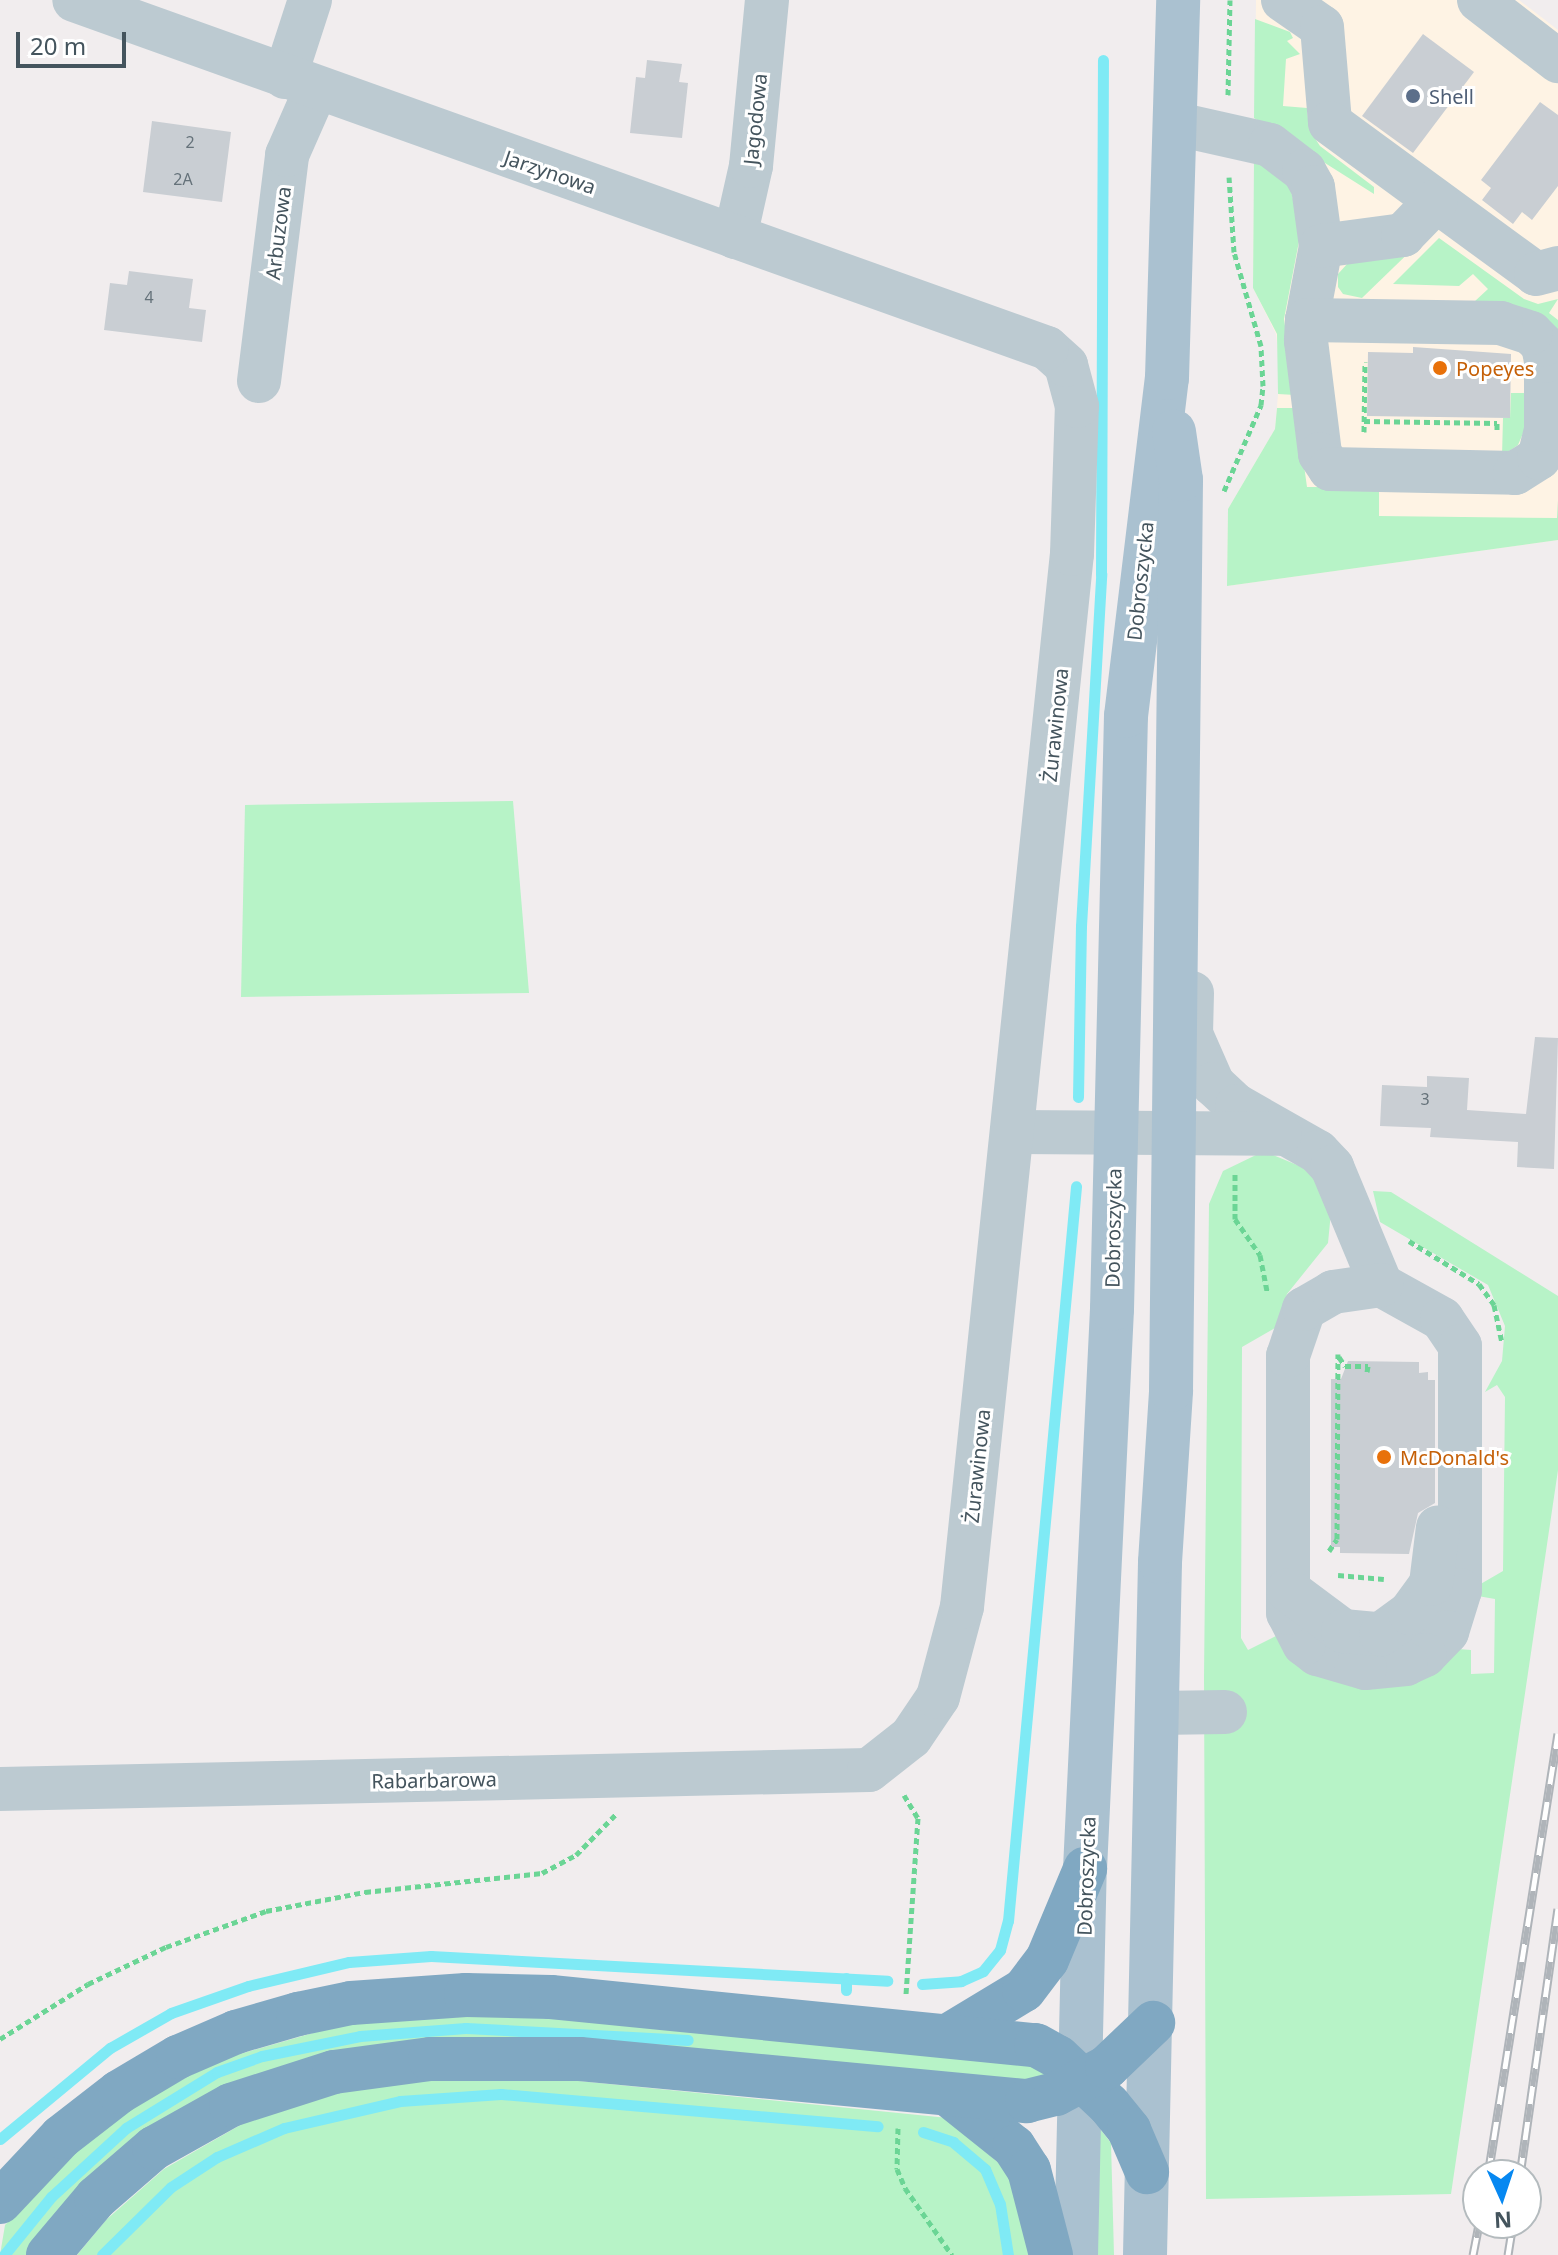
<!DOCTYPE html>
<meta charset="utf-8">
<style>
body{margin:0}
#map{position:relative;width:1558px;height:2255px;overflow:hidden;background:#f1edee;font-family:"Noto Sans",sans-serif}
div>[style]{position:absolute}
[style*='--x']{left:calc(var(--x)*1px);top:calc(var(--y)*1px);width:calc(var(--w)*1px);rotate:calc(var(--a)*1deg)}
.commercial>*{inset:0;background:#fef3e4}
.green>*{inset:0;background:#b7f3c7}
.stream>*{height:11px;margin:-5.5px;padding:0 5.5px;transform-origin:5.5px;border-radius:5.5px;background:#7feaf5}
.building>*{inset:0;background:#c9ced3}
.path>*{height:5px;margin-top:-2.5px;transform-origin:0;background:repeating-linear-gradient(90deg,#6bd595 0 6px,transparent 0 10px)}
.minor>*{height:44px;margin:-22px;padding:0 22px;transform-origin:22px;border-radius:22px;background:#bccad1}
.major>*{height:44px;margin:-22px;padding:0 22px;transform-origin:22px;border-radius:22px;background:#aac1d0}
.highway>*{height:44px;margin:-22px;padding:0 22px;transform-origin:22px;border-radius:22px;background:#80a8c2}
.rail>*{height:9px;margin-top:-4.5px;transform-origin:0;background:repeating-linear-gradient(90deg,#fff 0 18px,#afb4b9 0 36px);box-sizing:border-box;border-block:2px solid #afb4b9}
.dots>*{width:22px;height:22px;translate:-50% -50%;box-sizing:border-box;border:4px solid #fff;border-radius:50%}
span{translate:-50% -50%;white-space:nowrap;text-align:center;line-height:1.15;-webkit-text-stroke:6px #fff;paint-order:stroke}
.number-label{font-size:16px;color:#65727a}
.number-label span{-webkit-text-stroke-width:0}
.service-label{font-size:20px;color:#4e5e75}
.left{translate:0 -50%;text-align:left}
.street-label{font-size:20px;color:#44545d}
.food-label{font-size:20px;color:#c56008}
.north{position:absolute;left:1462px;top:2159px;width:80px;height:80px;box-sizing:border-box;background:#fff;border:2px solid #b4bbbe;border-radius:50%;rotate:177deg;font-size:22px;font-weight:700;line-height:32px;text-align:center;color:#44545d}
.north::after{content:'';display:block;margin:auto;width:28px;height:36px;background:#0788f1;clip-path:polygon(50% 0,100% 100%,50% 72%,0 100%)}
.scale{position:absolute;left:16px;top:32px;width:110px;height:36px;box-sizing:border-box;border:4px solid #44545d;border-top:0;padding-left:10px;font-size:24px;line-height:28px;white-space:nowrap;color:#44545d;-webkit-text-stroke:6px #fff;paint-order:stroke}
</style>
<div id="map">
<div class="commercial">
<div style="clip-path:polygon(1256px 0,1519px 0,1558px 30px,1558px 540px,1227px 586px,1228px 509px,1275px 429px,1280px 372px,1276px 334px,1253px 288px)"></div>
</div>
<div class="green">
<div style="clip-path:polygon(1255px 19px,1290px 32px,1293px 38px,1287px 41px,1300px 54px,1286px 59px,1283px 106px,1307px 108px,1309px 129px,1320px 146px,1374px 187px,1374px 194px,1254px 118px)"></div>
<div style="clip-path:polygon(1254px 160px,1289px 183px,1301px 231px,1284px 319px,1295px 395px,1278px 394px,1277px 334px,1253px 288px)"></div>
<div style="clip-path:polygon(1424px 238px,1362px 298px,1343px 294px,1338px 287px,1338px 274px,1348px 263px)"></div>
<div style="clip-path:polygon(1439px 238px,1524px 299px,1538px 304px,1558px 299px,1549px 313px,1558px 320px,1558px 348px,1474px 302px,1488px 289px,1473px 274px,1459px 286px,1393px 284px)"></div>
<div style="clip-path:polygon(1511px 393px,1527px 393px,1527px 424px,1518px 445px,1502px 456px,1503px 418px,1510px 418px)"></div>
<div style="clip-path:polygon(1277px 408px,1296px 408px,1307px 487px,1379px 487px,1379px 516px,1557px 518px,1558px 500px,1558px 540px,1227px 586px,1228px 509px,1275px 429px)"></div>
<div style="clip-path:polygon(513px 801px,529px 993px,241px 997px,245px 805px)"></div>
<div style="clip-path:polygon(1256px 1155px,1273px 1155px,1302px 1167px,1313px 1177px,1331px 1212px,1328px 1243px,1287px 1294px,1275px 1328px,1242px 1347px,1241px 1638px,1248px 1650px,1278px 1635px,1471px 1650px,1471px 1674px,1494px 1673px,1495px 1599px,1472px 1595px,1472px 1589px,1503px 1571px,1505px 1397px,1497px 1385px,1485px 1392px,1502px 1361px,1505px 1326px,1488px 1285px,1380px 1222px,1373px 1191px,1391px 1192px,1558px 1296px,1558px 1470px,1451px 2194px,1206px 2199px,1204px 1677px,1209px 1204px,1223px 1171px)"></div>
<div style="clip-path:polygon(508px 2014px,1020px 2058px,1051px 2070px,1043px 2081px,313px 2058px,29px 2255px,0 2255px,5px 2225px,72px 2155px,135px 2105px,219px 2060px,344px 2024px)"></div>
<div style="clip-path:polygon(509px 2074px,948px 2118px,1010px 2173px,1030px 2255px,77px 2255px,106px 2220px,164px 2169px,249px 2120px,315px 2097px,437px 2077px)"></div>
<div style="clip-path:polygon(1097px 2125px,1111px 2143px,1114px 2255px,1095px 2255px)"></div>
</div>
<div class="stream">
<div style="--x:1078;--y:1097;--w:171;--a:-89"></div>
<div style="--x:1081;--y:926;--w:353;--a:-86.7"></div>
<div style="--x:1101;--y:574;--w:514;--a:-89.78"></div>
<div style="--x:922;--y:1984;--w:39;--a:-4"></div>
<div style="--x:961;--y:1981;--w:24;--a:-24"></div>
<div style="--x:983;--y:1971;--w:27;--a:-51"></div>
<div style="--x:1000;--y:1950;--w:30;--a:-75"></div>
<div style="--x:1008;--y:1921;--w:738;--a:-84.71"></div>
<div style="--x:846;--y:1990;--w:12;--a:-90"></div>
<div style="--x:923;--y:2132;--w:32;--a:18"></div>
<div style="--x:953;--y:2142;--w:42;--a:40.2"></div>
<div style="--x:985;--y:2169;--w:38;--a:67"></div>
<div style="--x:1000;--y:2204;--w:52;--a:81.1"></div>
<div style="--x:0;--y:2139;--w:143;--a:-39.6"></div>
<div style="--x:110;--y:2048;--w:70;--a:-29.8"></div>
<div style="--x:171;--y:2013;--w:82;--a:-19.3"></div>
<div style="--x:248;--y:1986;--w:104;--a:-13.4"></div>
<div style="--x:349;--y:1962;--w:82;--a:-4.2"></div>
<div style="--x:431;--y:1956;--w:457;--a:3.1"></div>
<div style="--x:4;--y:2255;--w:75;--a:-51"></div>
<div style="--x:51;--y:2197;--w:102;--a:-42.6"></div>
<div style="--x:126;--y:2128;--w:107;--a:-31.6"></div>
<div style="--x:217;--y:2072;--w:48;--a:-19.6"></div>
<div style="--x:262;--y:2056;--w:100;--a:-11.5"></div>
<div style="--x:360;--y:2036;--w:106;--a:-4.3"></div>
<div style="--x:466;--y:2028;--w:222;--a:3.1"></div>
<div style="--x:102;--y:2255;--w:97;--a:-44.6"></div>
<div style="--x:171;--y:2187;--w:55;--a:-33.1"></div>
<div style="--x:217;--y:2157;--w:73;--a:-23.4"></div>
<div style="--x:284;--y:2128;--w:119;--a:-13.1"></div>
<div style="--x:400;--y:2101;--w:101;--a:-4"></div>
<div style="--x:501;--y:2094;--w:378;--a:4.9"></div>
</div>
<div class="building">
<div style="clip-path:polygon(1423px 34px,1474px 72px,1413px 153px,1362px 116px)"></div>
<div style="clip-path:polygon(647px 60px,682px 64px,679px 82px,688px 83px,682px 138px,630px 133px,636px 77px,645px 78px)"></div>
<div style="clip-path:polygon(1540px 102px,1558px 115px,1558px 186px,1532px 220px,1522px 212px,1513px 224px,1482px 200px,1491px 188px,1481px 180px)"></div>
<div style="clip-path:polygon(152px 121px,231px 132px,222px 202px,143px 192px)"></div>
<div style="clip-path:polygon(129px 271px,193px 279px,189px 308px,206px 310px,202px 342px,104px 330px,110px 283px,127px 285px)"></div>
<div style="clip-path:polygon(1413px 347px,1511px 354px,1510px 418px,1367px 416px,1368px 352px,1413px 353px)"></div>
<div style="clip-path:polygon(1535px 1037px,1558px 1038px,1554px 1169px,1517px 1167px,1518px 1142px,1430px 1137px,1431px 1128px,1380px 1126px,1382px 1085px,1427px 1087px,1427px 1076px,1469px 1078px,1467px 1110px,1526px 1114px)"></div>
<div style="clip-path:polygon(1348px 1361px,1419px 1362px,1419px 1373px,1428px 1372px,1428px 1380px,1435px 1380px,1435px 1503px,1418px 1513px,1409px 1554px,1340px 1553px,1340px 1547px,1331px 1547px,1331px 1379px,1341px 1379px)"></div>
</div>
<div class="path">
<div style="--x:1228;--y:95;--w:95;--a:-88.8"></div>
<div style="--x:1364;--y:421;--w:133;--a:0.9"></div>
<div style="--x:1497;--y:423;--w:9;--a:90"></div>
<div style="--x:1364;--y:432;--w:70;--a:-89.2"></div>
<div style="--x:1224;--y:491;--w:94;--a:-66.7"></div>
<div style="--x:1261;--y:405;--w:19;--a:-84"></div>
<div style="--x:1263;--y:386;--w:40;--a:-92.9"></div>
<div style="--x:1261;--y:346;--w:98;--a:-106"></div>
<div style="--x:1234;--y:252;--w:75;--a:-93.8"></div>
<div style="--x:1235;--y:1174;--w:45;--a:90"></div>
<div style="--x:1235;--y:1219;--w:44;--a:55.2"></div>
<div style="--x:1260;--y:1255;--w:37;--a:79"></div>
<div style="--x:1409;--y:1241;--w:82;--a:31.6"></div>
<div style="--x:1479;--y:1284;--w:26;--a:54"></div>
<div style="--x:1494;--y:1305;--w:38;--a:78"></div>
<div style="--x:1339;--y:1357;--w:11;--a:56"></div>
<div style="--x:1345;--y:1366;--w:23;--a:0"></div>
<div style="--x:1368;--y:1366;--w:6;--a:99"></div>
<div style="--x:1329;--y:1551;--w:14;--a:-56"></div>
<div style="--x:1337;--y:1539;--w:185;--a:-89.7"></div>
<div style="--x:1338;--y:1575;--w:46;--a:5"></div>
<div style="--x:904;--y:1795;--w:27;--a:59"></div>
<div style="--x:918;--y:1818;--w:177;--a:93.9"></div>
<div style="--x:0;--y:2039;--w:104;--a:-32"></div>
<div style="--x:88;--y:1984;--w:86;--a:-25.4"></div>
<div style="--x:166;--y:1947;--w:106;--a:-19.8"></div>
<div style="--x:266;--y:1911;--w:101;--a:-10.9"></div>
<div style="--x:365;--y:1892;--w:178;--a:-6.1"></div>
<div style="--x:542;--y:1873;--w:38;--a:-28"></div>
<div style="--x:576;--y:1855;--w:57;--a:-45.7"></div>
<div style="--x:898;--y:2128;--w:41;--a:91.4"></div>
<div style="--x:897;--y:2169;--w:21;--a:67"></div>
<div style="--x:905;--y:2188;--w:82;--a:55"></div>
</div>
<div class="minor">
<div style="--x:1283;--y:0;--w:47;--a:34.7"></div>
<div style="--x:1322;--y:27;--w:96;--a:85.2"></div>
<div style="--x:1330;--y:123;--w:255;--a:36.2"></div>
<div style="--x:1536;--y:274;--w:23;--a:-15"></div>
<div style="--x:1479;--y:0;--w:100;--a:37.7"></div>
<div style="--x:285;--y:77;--w:81;--a:-72"></div>
<div style="--x:1177;--y:124;--w:95;--a:12.7"></div>
<div style="--x:1270;--y:145;--w:43;--a:37.4"></div>
<div style="--x:1304;--y:171;--w:18;--a:61"></div>
<div style="--x:1313;--y:187;--w:60;--a:82.3"></div>
<div style="--x:1321;--y:246;--w:75;--a:100.7"></div>
<div style="--x:1307;--y:320;--w:21;--a:93"></div>
<div style="--x:1306;--y:341;--w:114;--a:82.9"></div>
<div style="--x:1320;--y:454;--w:18;--a:56"></div>
<div style="--x:1330;--y:469;--w:185;--a:1.2"></div>
<div style="--x:1515;--y:473;--w:28;--a:-32"></div>
<div style="--x:1539;--y:458;--w:29;--a:-76"></div>
<div style="--x:1546;--y:430;--w:69;--a:-90"></div>
<div style="--x:1546;--y:361;--w:16;--a:-101"></div>
<div style="--x:1543;--y:345;--w:17;--a:-135"></div>
<div style="--x:1531;--y:333;--w:32;--a:-162"></div>
<div style="--x:1501;--y:323;--w:194;--a:-179.1"></div>
<div style="--x:735;--y:237;--w:73;--a:-77.3"></div>
<div style="--x:751;--y:166;--w:167;--a:-84.5"></div>
<div style="--x:1321;--y:246;--w:83;--a:-7.6"></div>
<div style="--x:1403;--y:235;--w:47;--a:-45.9"></div>
<div style="--x:259;--y:381;--w:228;--a:-82.9"></div>
<div style="--x:287;--y:155;--w:72;--a:-66.3"></div>
<div style="--x:1192;--y:993;--w:41;--a:91.4"></div>
<div style="--x:1191;--y:1034;--w:55;--a:66.3"></div>
<div style="--x:1213;--y:1084;--w:33;--a:43"></div>
<div style="--x:1237;--y:1106;--w:93;--a:29.6"></div>
<div style="--x:1318;--y:1152;--w:21;--a:47"></div>
<div style="--x:1332;--y:1167;--w:128;--a:67.4"></div>
<div style="--x:1014;--y:1132;--w:266;--a:0.4"></div>
<div style="--x:1381;--y:1285;--w:70;--a:29.1"></div>
<div style="--x:1442;--y:1319;--w:32;--a:56"></div>
<div style="--x:1460;--y:1346;--w:244;--a:90"></div>
<div style="--x:1460;--y:1590;--w:44;--a:107.2"></div>
<div style="--x:1447;--y:1632;--w:32;--a:134"></div>
<div style="--x:1425;--y:1655;--w:21;--a:155"></div>
<div style="--x:1406;--y:1664;--w:41;--a:174.4"></div>
<div style="--x:1365;--y:1668;--w:50;--a:-163.7"></div>
<div style="--x:1317;--y:1654;--w:16;--a:-142"></div>
<div style="--x:1304;--y:1644;--w:35;--a:-117"></div>
<div style="--x:1288;--y:1613;--w:257;--a:-90"></div>
<div style="--x:1288;--y:1356;--w:50;--a:-71.2"></div>
<div style="--x:1304;--y:1309;--w:34;--a:-30"></div>
<div style="--x:1333;--y:1292;--w:49;--a:-8.3"></div>
<div style="--x:1288;--y:1590;--w:69;--a:36.7"></div>
<div style="--x:1343;--y:1631;--w:38;--a:5"></div>
<div style="--x:1381;--y:1634;--w:36;--a:-36"></div>
<div style="--x:1410;--y:1613;--w:36;--a:-54"></div>
<div style="--x:1431;--y:1584;--w:57;--a:-83"></div>
<div style="--x:1157;--y:1713;--w:68;--a:-0.8"></div>
<div style="--x:0;--y:1789;--w:869;--a:-1.25"></div>
<div style="--x:869;--y:1770;--w:53;--a:-38.2"></div>
<div style="--x:911;--y:1737;--w:48;--a:-56"></div>
<div style="--x:938;--y:1697;--w:93;--a:-75.1"></div>
<div style="--x:962;--y:1607;--w:1059;--a:-84.04"></div>
<div style="--x:1072;--y:554;--w:148;--a:-88.1"></div>
<div style="--x:1077;--y:406;--w:42;--a:-105"></div>
<div style="--x:1066;--y:365;--w:25;--a:-138"></div>
<div style="--x:1047;--y:348;--w:1033;--a:-160.32"></div>
</div>
<div class="major">
<div style="--x:1076;--y:2255;--w:386;--a:-88.7"></div>
<div style="--x:1085;--y:1869;--w:561;--a:-87.24"></div>
<div style="--x:1112;--y:1309;--w:593;--a:-88.65"></div>
<div style="--x:1126;--y:716;--w:340;--a:-83.1"></div>
<div style="--x:1167;--y:378;--w:378;--a:-88.3"></div>
<div style="--x:1145;--y:2255;--w:693;--a:-88.76"></div>
<div style="--x:1160;--y:1562;--w:172;--a:-86.3"></div>
<div style="--x:1171;--y:1390;--w:910;--a:-89.37"></div>
<div style="--x:1181;--y:480;--w:49;--a:-98.3"></div>
</div>
<div class="highway">
<div style="--x:949;--y:2035;--w:87;--a:-31"></div>
<div style="--x:1024;--y:1990;--w:38;--a:-53"></div>
<div style="--x:1047;--y:1960;--w:99;--a:-67.3"></div>
<div style="--x:949;--y:2095;--w:83;--a:38.7"></div>
<div style="--x:1014;--y:2147;--w:27;--a:57"></div>
<div style="--x:1029;--y:2170;--w:88;--a:75.5"></div>
<div style="--x:0;--y:2202;--w:89;--a:-46.8"></div>
<div style="--x:61;--y:2137;--w:73;--a:-37.8"></div>
<div style="--x:119;--y:2092;--w:69;--a:-30.7"></div>
<div style="--x:178;--y:2057;--w:63;--a:-23.3"></div>
<div style="--x:236;--y:2032;--w:65;--a:-16.2"></div>
<div style="--x:298;--y:2014;--w:54;--a:-11.7"></div>
<div style="--x:351;--y:2003;--w:115;--a:-4"></div>
<div style="--x:466;--y:1995;--w:85;--a:1.3"></div>
<div style="--x:551;--y:1997;--w:487;--a:5.7"></div>
<div style="--x:1036;--y:2045;--w:25;--a:29"></div>
<div style="--x:1058;--y:2057;--w:70;--a:43.3"></div>
<div style="--x:1109;--y:2105;--w:32;--a:51"></div>
<div style="--x:1129;--y:2130;--w:46;--a:66.8"></div>
<div style="--x:48;--y:2255;--w:75;--a:-49.9"></div>
<div style="--x:96;--y:2198;--w:77;--a:-40.8"></div>
<div style="--x:154;--y:2148;--w:88;--a:-29.2"></div>
<div style="--x:231;--y:2105;--w:108;--a:-17.8"></div>
<div style="--x:334;--y:2072;--w:97;--a:-7.7"></div>
<div style="--x:430;--y:2059;--w:150;--a:0"></div>
<div style="--x:580;--y:2059;--w:449;--a:5.4"></div>
<div style="--x:1027;--y:2101;--w:30;--a:-14"></div>
<div style="--x:1056;--y:2094;--w:58;--a:-27.9"></div>
<div style="--x:1107;--y:2067;--w:64;--a:-43.7"></div>
</div>
<div class="rail">
<div style="--x:1488;--y:2175;--w:447;--a:-81"></div>
<div style="--x:1520;--y:2175;--w:269;--a:-81.9"></div>
<div style="--x:1473;--y:2255;--w:33;--a:-79"></div>
<div style="--x:1508;--y:2255;--w:32;--a:-81"></div>
</div>
<div class="dots">
<div style="left:1413px;top:96px;background:#5c6f8a"></div>
<div style="left:1440px;top:368px;background:#e8710a"></div>
<div style="left:1384px;top:1457px;background:#e8710a"></div>
</div>
<div class="number-label">
<span style="left:190px;top:142px">2</span>
<span style="left:183px;top:179px">2A</span>
<span style="left:149px;top:297px">4</span>
<span style="left:1425px;top:1099px">3</span>
</div>
<div class="service-label">
<span class="left" style="left:1429px;top:96px">Shell</span>
</div>
<div class="street-label">
<span style="left:755px;top:119px;rotate:-84deg">Jagodowa</span>
<span style="left:550px;top:172px;rotate:19deg">Jarzynowa</span>
<span style="left:278px;top:233px;rotate:-83deg">Arbuzowa</span>
<span style="left:1140px;top:581px;rotate:-84deg">Dobroszycka</span>
<span style="left:1055px;top:725px;rotate:-84deg">Żurawinowa</span>
<span style="left:1113px;top:1228px;rotate:-89deg">Dobroszycka</span>
<span style="left:977px;top:1466px;rotate:-84deg">Żurawinowa</span>
<span style="left:434px;top:1780px;rotate:-1deg">Rabarbarowa</span>
<span style="left:1086px;top:1876px;rotate:-88deg">Dobroszycka</span>
</div>
<div class="food-label">
<span class="left" style="left:1456px;top:368px">Popeyes</span>
<span class="left" style="left:1400px;top:1457px">McDonald's</span>
</div>
<div class="north">N</div>
<div class="scale">20 m</div>
</div>
